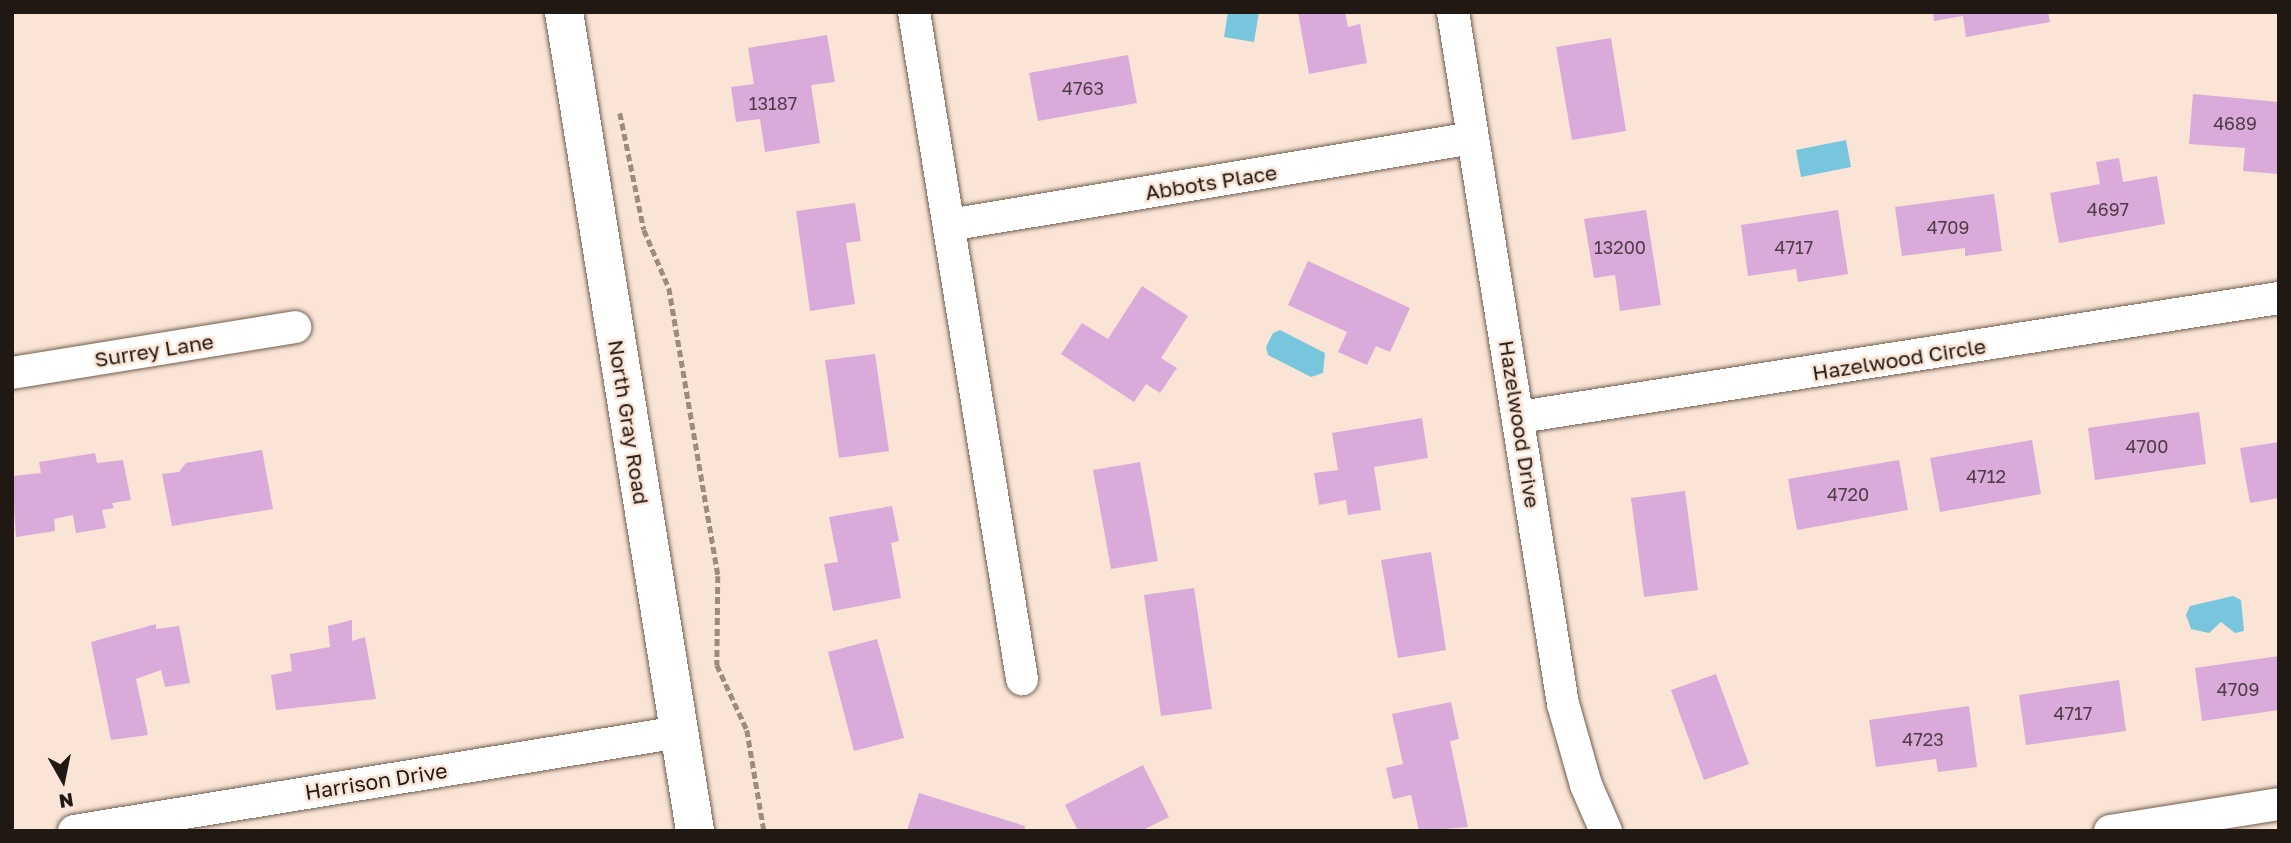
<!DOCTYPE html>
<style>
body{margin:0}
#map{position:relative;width:2291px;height:843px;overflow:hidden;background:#fae4d5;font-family:"Golos Text",sans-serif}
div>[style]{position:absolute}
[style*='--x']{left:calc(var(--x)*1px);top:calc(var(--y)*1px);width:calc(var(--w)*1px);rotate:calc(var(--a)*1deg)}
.water>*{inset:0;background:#77c6de}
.building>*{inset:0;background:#daaada}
.path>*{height:4.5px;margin-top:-2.25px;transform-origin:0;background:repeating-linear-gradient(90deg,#9b8b80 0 7px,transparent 0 10.5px)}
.roads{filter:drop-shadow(0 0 2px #705e51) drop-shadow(0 0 2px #705e51)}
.minor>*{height:32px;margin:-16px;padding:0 16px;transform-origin:16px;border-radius:16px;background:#fff}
.tertiary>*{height:38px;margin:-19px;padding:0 19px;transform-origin:19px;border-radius:19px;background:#fff}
span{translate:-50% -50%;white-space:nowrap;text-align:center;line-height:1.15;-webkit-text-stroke:5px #fae4d5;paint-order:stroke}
.number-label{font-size:18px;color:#4e3d45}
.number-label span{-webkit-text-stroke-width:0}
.street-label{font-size:21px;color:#201913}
.frame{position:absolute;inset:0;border:14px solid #201913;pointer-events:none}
.north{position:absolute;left:28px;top:745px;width:70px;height:70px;-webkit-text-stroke:5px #fae4d5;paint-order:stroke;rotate:171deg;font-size:19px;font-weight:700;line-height:28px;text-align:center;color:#201913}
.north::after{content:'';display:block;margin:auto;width:24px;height:32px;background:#201913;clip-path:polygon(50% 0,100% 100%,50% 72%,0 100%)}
</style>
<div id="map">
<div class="water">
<div style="clip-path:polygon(1228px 12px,1259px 12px,1254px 42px,1224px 37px)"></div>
<div style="clip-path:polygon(1846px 140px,1851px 167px,1801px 177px,1796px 150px)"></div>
<div style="clip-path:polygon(1280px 330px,1325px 353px,1323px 373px,1311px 377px,1268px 355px,1266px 347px,1273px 333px)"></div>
<div style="clip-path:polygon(2233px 596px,2241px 600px,2244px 631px,2235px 633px,2221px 622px,2209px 633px,2191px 629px,2186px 615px,2190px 606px)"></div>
</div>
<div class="building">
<div style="clip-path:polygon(1298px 12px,1345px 12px,1348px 27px,1360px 24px,1367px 63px,1309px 74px)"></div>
<div style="clip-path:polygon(1933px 12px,2048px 12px,2050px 22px,1966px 37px,1963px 16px,1934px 21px)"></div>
<div style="clip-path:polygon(827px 35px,835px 82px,811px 85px,820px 143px,765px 152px,760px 119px,736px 122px,731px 87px,754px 84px,748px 48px)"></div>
<div style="clip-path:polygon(1611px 38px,1626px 131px,1572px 140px,1556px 47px)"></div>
<div style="clip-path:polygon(1128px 55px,1137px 103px,1038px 121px,1029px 73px)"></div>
<div style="clip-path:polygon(2193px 94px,2279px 102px,2278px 174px,2243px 171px,2245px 148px,2189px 144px)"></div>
<div style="clip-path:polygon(2119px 158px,2123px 182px,2157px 176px,2165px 224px,2059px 243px,2050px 193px,2100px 184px,2096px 162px)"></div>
<div style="clip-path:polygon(1994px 194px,2002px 251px,1965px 256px,1965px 248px,1902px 256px,1895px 207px)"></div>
<div style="clip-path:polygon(855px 203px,861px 241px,846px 243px,855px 304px,810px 311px,796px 211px)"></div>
<div style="clip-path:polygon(1646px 210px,1661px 305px,1620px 311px,1615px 275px,1594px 278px,1584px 219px)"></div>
<div style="clip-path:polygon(1838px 210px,1848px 274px,1798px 282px,1796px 269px,1748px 276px,1741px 225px)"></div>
<div style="clip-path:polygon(1308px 261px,1410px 308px,1390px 352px,1376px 346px,1367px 365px,1338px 352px,1347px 332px,1288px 305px)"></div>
<div style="clip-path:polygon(1142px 286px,1188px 316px,1161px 358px,1177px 368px,1160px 393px,1146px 384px,1134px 402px,1061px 354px,1082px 323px,1108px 339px)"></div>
<div style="clip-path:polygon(875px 354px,889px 451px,839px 458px,825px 360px)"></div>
<div style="clip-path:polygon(2199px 412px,2206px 464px,2095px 480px,2088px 428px)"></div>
<div style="clip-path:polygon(1422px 418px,1428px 458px,1374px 467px,1381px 510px,1348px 515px,1346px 500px,1319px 505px,1314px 473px,1338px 470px,1332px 433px)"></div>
<div style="clip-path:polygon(2032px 440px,2041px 494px,1940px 512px,1930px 458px)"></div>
<div style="clip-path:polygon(2279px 442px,2279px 498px,2250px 503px,2240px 448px)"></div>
<div style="clip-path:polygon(262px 450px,273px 509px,172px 526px,162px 474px,179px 472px,186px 463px)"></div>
<div style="clip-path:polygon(95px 453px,97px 463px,123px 460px,131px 500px,112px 503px,114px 508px,102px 510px,106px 528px,76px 533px,73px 515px,54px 519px,55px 531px,16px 537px,12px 476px,41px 473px,39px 462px)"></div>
<div style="clip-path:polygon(1899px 460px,1908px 510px,1797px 530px,1788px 479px)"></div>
<div style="clip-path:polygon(1140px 462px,1158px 561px,1111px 569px,1093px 470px)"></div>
<div style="clip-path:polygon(1685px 491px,1698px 590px,1644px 597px,1631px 498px)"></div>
<div style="clip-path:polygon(892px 506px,899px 541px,891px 543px,901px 598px,833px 611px,824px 564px,838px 562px,829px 517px)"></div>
<div style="clip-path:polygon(1431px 552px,1446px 650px,1398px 658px,1381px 560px)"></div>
<div style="clip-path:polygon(1194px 588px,1212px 709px,1161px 716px,1144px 595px)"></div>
<div style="clip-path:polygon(352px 620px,352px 641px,365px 637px,376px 699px,276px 710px,271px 675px,292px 671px,290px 654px,330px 647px,328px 626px)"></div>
<div style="clip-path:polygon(156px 624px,156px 629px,179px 626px,190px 683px,165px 687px,161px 670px,136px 679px,148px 735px,111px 740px,91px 642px)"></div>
<div style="clip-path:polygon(877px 639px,904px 738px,854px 751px,828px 652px)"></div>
<div style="clip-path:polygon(2279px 656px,2279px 710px,2202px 721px,2195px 668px)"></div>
<div style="clip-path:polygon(1716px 674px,1749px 764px,1704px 780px,1671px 690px)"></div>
<div style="clip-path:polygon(2119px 680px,2126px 731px,2026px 745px,2019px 695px)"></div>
<div style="clip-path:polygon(1451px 702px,1459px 739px,1450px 741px,1468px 827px,1419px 831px,1411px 795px,1393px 799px,1386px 768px,1403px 764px,1392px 714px)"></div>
<div style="clip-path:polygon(1969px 706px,1977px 767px,1938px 772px,1936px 759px,1876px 767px,1869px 720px)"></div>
<div style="clip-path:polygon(1143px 765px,1169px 817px,1141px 831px,1078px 831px,1065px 805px)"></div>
<div style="clip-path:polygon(919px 793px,1025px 826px,1024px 831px,907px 831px)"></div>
</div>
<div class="path">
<div style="--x:620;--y:113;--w:119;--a:78.4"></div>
<div style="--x:644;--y:230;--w:63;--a:66.7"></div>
<div style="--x:669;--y:288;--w:292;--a:80.3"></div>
<div style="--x:718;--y:576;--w:89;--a:90.6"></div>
<div style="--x:717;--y:665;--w:72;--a:65.2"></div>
<div style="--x:747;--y:730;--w:102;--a:80.4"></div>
</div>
<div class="roads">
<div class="minor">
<div style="--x:914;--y:12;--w:676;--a:80.8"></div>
<div style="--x:1453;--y:12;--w:701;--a:80.97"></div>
<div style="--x:1563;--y:704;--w:84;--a:74.1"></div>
<div style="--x:1586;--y:785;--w:50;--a:66.5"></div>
<div style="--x:949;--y:225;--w:531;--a:-9.43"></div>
<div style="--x:12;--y:373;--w:287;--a:-9.2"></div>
<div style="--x:1520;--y:417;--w:768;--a:-8.91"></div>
<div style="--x:74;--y:831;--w:613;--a:-9.29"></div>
<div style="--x:2110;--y:831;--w:171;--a:-9.1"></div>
</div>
<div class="tertiary">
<div style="--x:564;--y:12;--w:829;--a:80.91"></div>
</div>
</div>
<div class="number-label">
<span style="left:1083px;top:88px">4763</span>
<span style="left:773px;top:103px">13187</span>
<span style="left:2235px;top:123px">4689</span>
<span style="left:2108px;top:209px">4697</span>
<span style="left:1948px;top:227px">4709</span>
<span style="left:1620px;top:247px">13200</span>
<span style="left:1794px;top:247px">4717</span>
<span style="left:2147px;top:446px">4700</span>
<span style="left:1986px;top:476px">4712</span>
<span style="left:1848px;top:494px">4720</span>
<span style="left:2238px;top:689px">4709</span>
<span style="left:2073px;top:713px">4717</span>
<span style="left:1923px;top:739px">4723</span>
</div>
<div class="street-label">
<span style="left:1211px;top:182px;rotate:-9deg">Abbots Place</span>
<span style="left:154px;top:350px;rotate:-9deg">Surrey Lane</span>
<span style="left:1899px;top:359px;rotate:-9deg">Hazelwood Circle</span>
<span style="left:629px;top:422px;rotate:81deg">North Gray Road</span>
<span style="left:1520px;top:424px;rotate:81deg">Hazelwood Drive</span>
<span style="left:376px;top:781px;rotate:-9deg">Harrison Drive</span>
</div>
<div class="frame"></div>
<div class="north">N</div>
</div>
